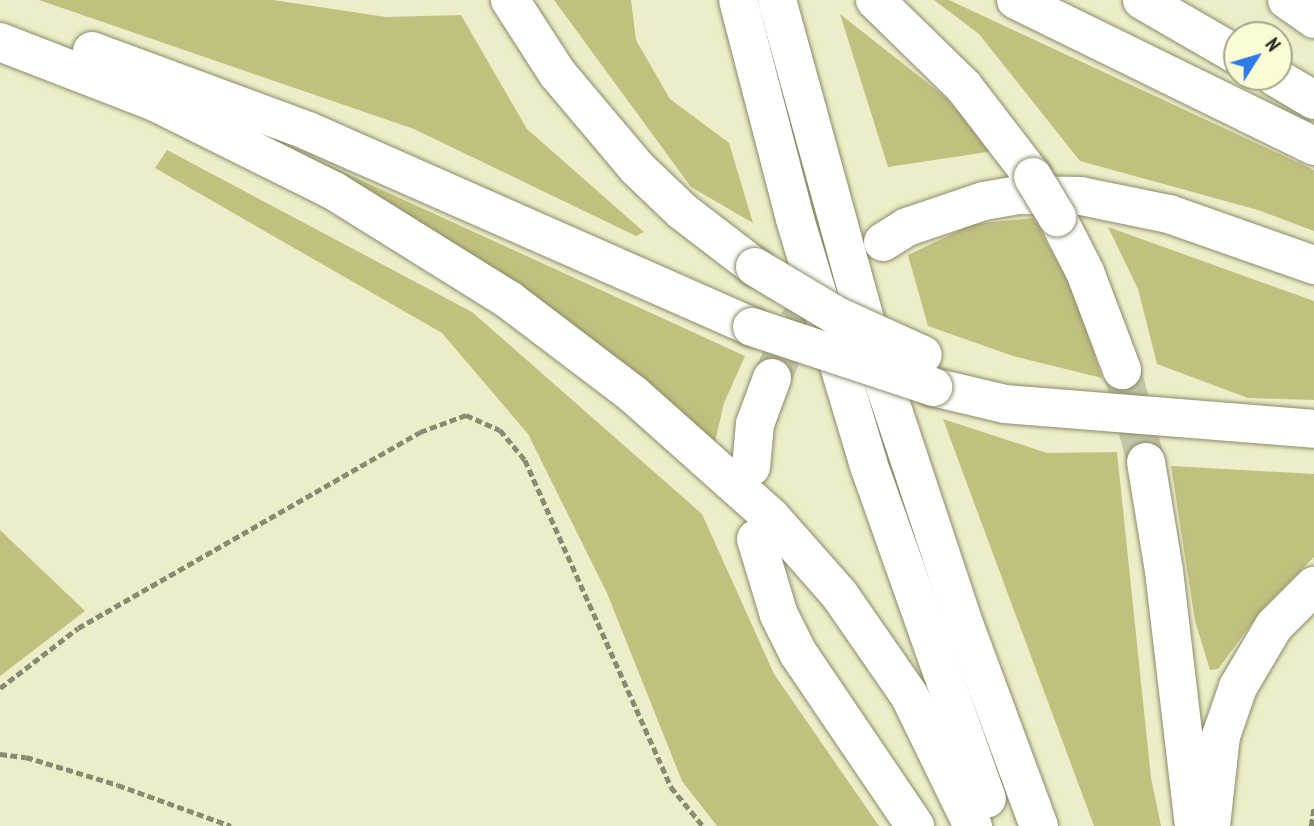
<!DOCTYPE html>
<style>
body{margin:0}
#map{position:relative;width:1314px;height:826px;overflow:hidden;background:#edeec9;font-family:"PT Sans Narrow",sans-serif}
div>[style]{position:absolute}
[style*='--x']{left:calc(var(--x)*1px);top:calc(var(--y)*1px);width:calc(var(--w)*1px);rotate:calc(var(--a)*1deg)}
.green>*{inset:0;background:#c0c07f}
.highway-tunnel>*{height:38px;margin-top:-19px;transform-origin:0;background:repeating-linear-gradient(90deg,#c5c6a6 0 38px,transparent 0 57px)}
.path>*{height:4.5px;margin-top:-2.25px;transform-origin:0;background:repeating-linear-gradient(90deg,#8a8a71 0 7px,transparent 0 10.5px)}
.roads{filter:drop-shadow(0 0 2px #8b8b69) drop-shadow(0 0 2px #8b8b69)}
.major>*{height:35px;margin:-17.5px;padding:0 17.5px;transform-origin:17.5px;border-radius:17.5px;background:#fff}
.highway>*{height:38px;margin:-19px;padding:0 19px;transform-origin:19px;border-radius:19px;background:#fff}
.bridges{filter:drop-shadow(0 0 2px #8b8b69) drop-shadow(0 0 2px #8b8b69)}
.highway-bridge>*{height:38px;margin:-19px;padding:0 19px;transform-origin:19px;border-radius:19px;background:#fff}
span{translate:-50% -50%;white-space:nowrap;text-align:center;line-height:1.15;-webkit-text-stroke:7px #fbfbd6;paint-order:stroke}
.north{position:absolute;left:1223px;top:21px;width:70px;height:70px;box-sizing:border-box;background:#fbfbd6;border:2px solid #a6a68a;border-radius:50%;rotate:53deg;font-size:19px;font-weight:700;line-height:28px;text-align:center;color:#272719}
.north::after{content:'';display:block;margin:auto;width:24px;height:32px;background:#2e7be7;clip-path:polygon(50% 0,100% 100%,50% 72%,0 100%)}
</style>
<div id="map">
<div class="green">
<div style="clip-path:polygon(39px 0,273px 0,386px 17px,461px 15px,527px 129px,644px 232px,636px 236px,414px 129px)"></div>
<div style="clip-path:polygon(554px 0,631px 0,636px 40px,670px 99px,729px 143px,753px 223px,691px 187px)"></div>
<div style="clip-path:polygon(934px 0,949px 0,1314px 170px,1314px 231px,1258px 210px,1080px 161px,979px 34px)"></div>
<div style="clip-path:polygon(840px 14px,944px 96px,994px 151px,888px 167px)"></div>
<div style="clip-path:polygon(260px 134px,745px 356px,724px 403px,714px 446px)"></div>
<div style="clip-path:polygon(167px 150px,472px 312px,702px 514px,774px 674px,879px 826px,717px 826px,682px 781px,607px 593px,528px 434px,442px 333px,155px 168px)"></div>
<div style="clip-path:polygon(1033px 218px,1074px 292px,1102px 378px,1013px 356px,928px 326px,908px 255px,973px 224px)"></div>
<div style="clip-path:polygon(1108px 227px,1314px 301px,1314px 400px,1248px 398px,1157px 364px,1138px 289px)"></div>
<div style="clip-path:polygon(943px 419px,1047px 453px,1117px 452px,1151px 778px,1161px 826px,1094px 826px)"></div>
<div style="clip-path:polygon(1171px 466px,1314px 474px,1314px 557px,1264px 607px,1218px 669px,1210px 670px,1195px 621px)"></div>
<div style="clip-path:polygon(0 530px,85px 611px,0 676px)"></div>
</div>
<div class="highway-tunnel">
<div style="--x:1122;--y:370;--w:95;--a:75.4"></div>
<div style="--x:772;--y:378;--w:58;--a:-65.6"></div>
<div style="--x:796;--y:325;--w:60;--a:-50.4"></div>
</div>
<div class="path">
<div style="--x:0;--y:688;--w:98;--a:-37.6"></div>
<div style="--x:78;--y:628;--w:394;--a:-29.8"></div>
<div style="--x:420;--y:432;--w:49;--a:-20.3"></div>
<div style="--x:466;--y:415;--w:37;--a:24"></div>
<div style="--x:500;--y:430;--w:39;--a:50"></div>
<div style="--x:525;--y:460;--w:358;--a:65.9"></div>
<div style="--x:671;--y:787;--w:50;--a:50.6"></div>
<div style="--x:0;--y:754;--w:26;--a:7"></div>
<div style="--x:26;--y:757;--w:96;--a:16.9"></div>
<div style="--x:118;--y:785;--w:120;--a:19.9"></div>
<div style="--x:1311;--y:826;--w:18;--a:-81"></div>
</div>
<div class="roads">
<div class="major">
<div style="--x:1285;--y:0;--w:35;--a:35"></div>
</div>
<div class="highway">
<div style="--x:510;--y:0;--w:87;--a:57.2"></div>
<div style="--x:557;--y:73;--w:124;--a:49.9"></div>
<div style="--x:637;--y:168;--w:62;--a:43.7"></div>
<div style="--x:682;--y:211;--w:92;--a:37.5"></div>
<div style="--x:738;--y:0;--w:226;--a:75.4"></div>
<div style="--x:795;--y:219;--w:255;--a:73.3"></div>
<div style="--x:868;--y:463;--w:356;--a:70.5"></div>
<div style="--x:777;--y:0;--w:376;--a:74.6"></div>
<div style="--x:877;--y:362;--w:281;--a:71.6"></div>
<div style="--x:966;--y:629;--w:210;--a:69.7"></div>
<div style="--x:875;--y:0;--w:124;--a:44.3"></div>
<div style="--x:964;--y:87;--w:113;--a:52.5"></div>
<div style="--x:1016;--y:0;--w:332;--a:26.1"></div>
<div style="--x:1142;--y:0;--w:110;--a:30.1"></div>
<div style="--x:0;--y:42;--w:166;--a:21.2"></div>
<div style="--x:155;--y:102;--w:200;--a:26.4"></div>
<div style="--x:334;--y:191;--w:206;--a:31.9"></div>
<div style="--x:509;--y:300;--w:157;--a:37.2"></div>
<div style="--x:634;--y:395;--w:183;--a:41.7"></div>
<div style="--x:771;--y:517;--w:103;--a:48.6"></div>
<div style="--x:839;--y:594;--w:123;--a:55.3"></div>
<div style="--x:909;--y:695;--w:146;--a:64"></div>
<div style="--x:92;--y:51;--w:230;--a:20.3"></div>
<div style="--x:308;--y:131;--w:485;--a:23.8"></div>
<div style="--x:1275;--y:77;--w:45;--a:30.5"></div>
<div style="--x:1057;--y:217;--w:62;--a:63"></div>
<div style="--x:1085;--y:272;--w:105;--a:69.3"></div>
<div style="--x:883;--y:242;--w:28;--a:-32"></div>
<div style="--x:907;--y:227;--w:81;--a:-18.7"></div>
<div style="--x:984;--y:201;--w:35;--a:-10"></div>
<div style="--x:1018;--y:195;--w:63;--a:0.9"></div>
<div style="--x:1081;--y:196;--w:90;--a:11.6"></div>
<div style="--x:1169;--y:214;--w:154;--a:19.4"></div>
<div style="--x:933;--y:387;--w:74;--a:13.3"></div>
<div style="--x:1005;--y:404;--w:310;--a:4.6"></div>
<div style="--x:1146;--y:462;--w:110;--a:80.6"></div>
<div style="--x:1164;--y:571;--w:257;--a:83.3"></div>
<div style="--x:751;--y:467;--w:43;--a:-84.7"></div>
<div style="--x:755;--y:424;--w:49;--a:-69.7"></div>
<div style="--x:756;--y:539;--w:79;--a:73.2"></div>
<div style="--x:779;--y:615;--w:42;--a:63.4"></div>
<div style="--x:798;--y:653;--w:209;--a:55.9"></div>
<div style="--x:1211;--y:826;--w:91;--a:-83.7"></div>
<div style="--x:1221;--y:736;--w:52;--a:-70.9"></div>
<div style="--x:1238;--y:687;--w:71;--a:-59.5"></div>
<div style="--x:1274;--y:626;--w:57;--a:-45"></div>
</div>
</div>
<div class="bridges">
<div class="highway-bridge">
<div style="--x:1033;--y:177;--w:47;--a:59"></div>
<div style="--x:755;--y:267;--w:96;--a:30.9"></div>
<div style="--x:837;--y:316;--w:94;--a:24.4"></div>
<div style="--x:752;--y:327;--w:191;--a:18.3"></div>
</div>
</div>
<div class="north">N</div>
</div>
